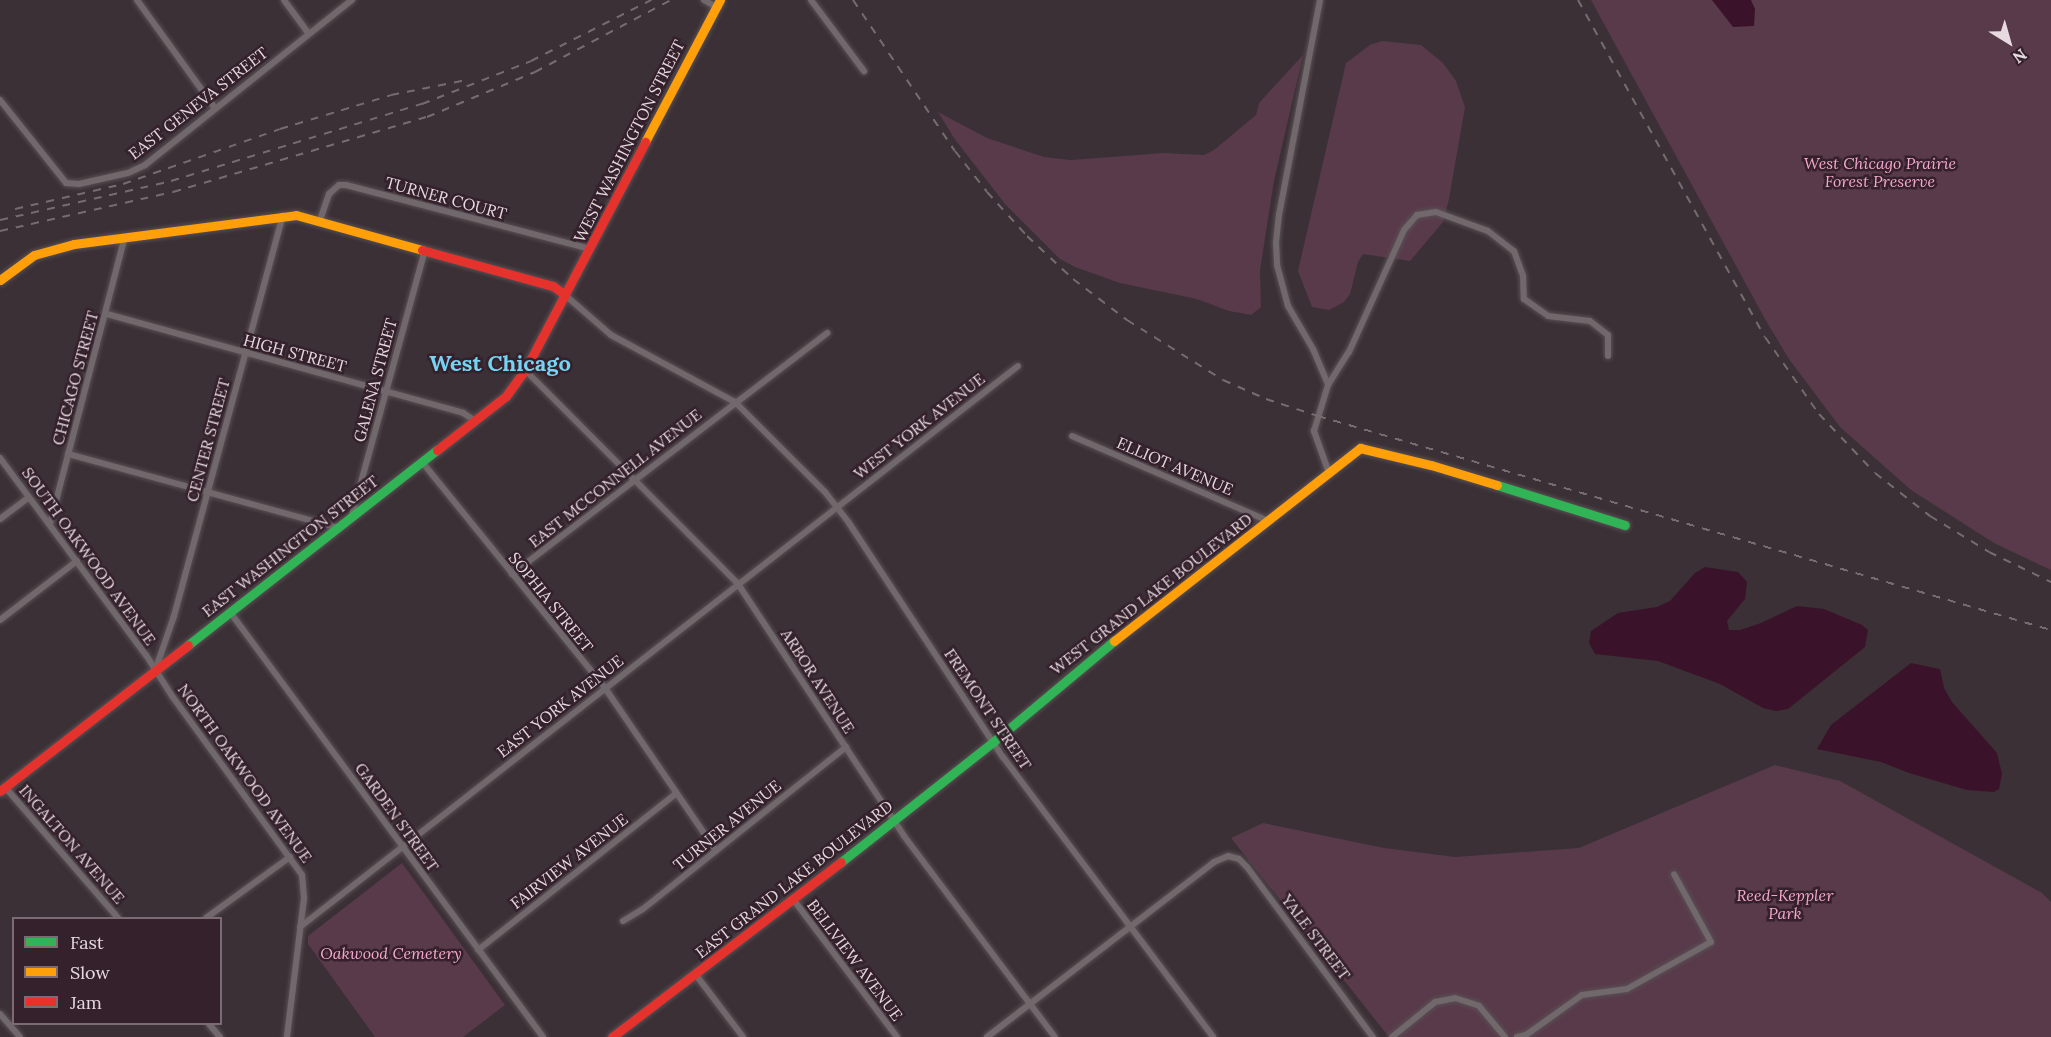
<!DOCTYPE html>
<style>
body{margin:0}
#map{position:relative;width:2051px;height:1037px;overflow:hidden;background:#3a3035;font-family:Lora,serif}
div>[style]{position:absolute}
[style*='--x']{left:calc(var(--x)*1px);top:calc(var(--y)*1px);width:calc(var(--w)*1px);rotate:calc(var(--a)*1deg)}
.green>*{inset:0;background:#593a4a}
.water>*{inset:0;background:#3a132a}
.roads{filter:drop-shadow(0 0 2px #594f54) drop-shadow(0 0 2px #594f54)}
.street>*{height:6px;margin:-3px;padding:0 3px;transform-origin:3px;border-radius:3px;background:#71686c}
.fast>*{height:9px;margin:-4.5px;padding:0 4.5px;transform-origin:4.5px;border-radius:4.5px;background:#30b455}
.slow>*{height:9px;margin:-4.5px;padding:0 4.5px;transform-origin:4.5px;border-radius:4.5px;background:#ff9f0a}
.jam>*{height:9px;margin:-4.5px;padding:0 4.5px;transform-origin:4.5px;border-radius:4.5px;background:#e5322d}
.rail>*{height:2px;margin-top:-1px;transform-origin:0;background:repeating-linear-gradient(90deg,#756c70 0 8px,transparent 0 16px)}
span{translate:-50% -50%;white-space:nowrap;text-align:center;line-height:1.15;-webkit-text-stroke:5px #35212b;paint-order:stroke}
.street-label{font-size:16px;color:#e6d9df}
.park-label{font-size:16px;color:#f5a7cf;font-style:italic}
.district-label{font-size:22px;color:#75d3f3;font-weight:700}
.legend{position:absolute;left:12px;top:917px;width:210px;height:108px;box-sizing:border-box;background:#35212b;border:2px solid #7c6b73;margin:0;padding:8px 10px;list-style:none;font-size:18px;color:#e6d9df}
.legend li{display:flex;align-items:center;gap:12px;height:30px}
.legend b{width:30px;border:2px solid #7c6b73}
.north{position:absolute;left:1979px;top:12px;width:60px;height:60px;-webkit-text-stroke:4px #35212b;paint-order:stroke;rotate:143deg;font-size:16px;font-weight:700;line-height:24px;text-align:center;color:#e6d9df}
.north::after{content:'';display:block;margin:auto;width:21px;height:27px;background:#e6d9df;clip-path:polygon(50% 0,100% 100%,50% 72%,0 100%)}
</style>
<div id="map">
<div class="green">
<div style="clip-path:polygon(1591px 0,2051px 0,2051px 570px,1994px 543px,1911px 490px,1840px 427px,1789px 359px,1765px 319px)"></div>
<div style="clip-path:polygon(1382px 41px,1421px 45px,1443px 63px,1456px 81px,1465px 107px,1449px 199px,1443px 222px,1410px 261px,1363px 254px,1358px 262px,1350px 294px,1344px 302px,1329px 310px,1312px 307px,1298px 271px,1346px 63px,1370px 45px)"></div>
<div style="clip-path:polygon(1303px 55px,1274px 181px,1260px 270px,1261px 307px,1251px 315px,1229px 311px,1197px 299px,1120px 283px,1075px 267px,1060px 259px,1005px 204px,954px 138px,938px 112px,987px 138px,1044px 157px,1071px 160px,1164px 153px,1204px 155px,1214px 150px,1256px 115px,1259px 103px)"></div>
<div style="clip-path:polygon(1775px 765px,1840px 781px,2042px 893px,2051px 902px,2051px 1037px,1389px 1037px,1231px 838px,1263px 823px,1384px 848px,1455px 857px,1579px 848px)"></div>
<div style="clip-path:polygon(402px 863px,505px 1005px,463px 1037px,375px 1037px,308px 944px,308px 936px)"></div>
</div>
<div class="water">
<div style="clip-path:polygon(1712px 0,1751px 0,1755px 9px,1754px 26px,1733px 27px)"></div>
<div style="clip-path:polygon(1705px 567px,1738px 572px,1747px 582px,1745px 599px,1727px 621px,1729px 630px,1740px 630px,1761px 623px,1797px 606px,1824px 609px,1862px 625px,1868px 630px,1865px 647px,1788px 709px,1776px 711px,1763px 708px,1720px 684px,1658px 661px,1595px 654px,1589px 643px,1591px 631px,1618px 613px,1657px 607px,1670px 601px,1695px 573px)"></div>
<div style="clip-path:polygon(1911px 663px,1940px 669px,1944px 688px,1952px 702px,1997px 753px,2002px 774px,1999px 789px,1994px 792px,1967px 790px,1909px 773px,1881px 762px,1817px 749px,1831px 725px)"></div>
</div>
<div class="roads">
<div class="street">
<div style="--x:137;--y:0;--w:133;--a:54.2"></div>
<div style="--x:284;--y:0;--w:42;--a:53.7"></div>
<div style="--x:704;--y:0;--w:14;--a:30"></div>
<div style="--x:811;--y:0;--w:89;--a:53.3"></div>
<div style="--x:1320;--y:0;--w:218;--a:100.8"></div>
<div style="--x:1279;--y:214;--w:29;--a:96"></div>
<div style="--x:1276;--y:243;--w:22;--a:87"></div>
<div style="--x:1277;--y:265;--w:42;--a:75"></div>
<div style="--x:1288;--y:306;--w:50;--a:59.8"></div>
<div style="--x:1313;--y:349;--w:39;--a:67"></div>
<div style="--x:0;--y:100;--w:106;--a:51.5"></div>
<div style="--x:66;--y:183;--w:13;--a:4"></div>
<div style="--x:79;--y:184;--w:50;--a:-12.7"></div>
<div style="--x:128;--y:173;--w:19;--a:-25"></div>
<div style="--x:145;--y:165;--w:265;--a:-38.6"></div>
<div style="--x:319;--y:223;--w:31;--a:-71"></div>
<div style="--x:329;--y:194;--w:13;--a:-42"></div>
<div style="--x:339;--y:185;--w:7;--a:0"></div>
<div style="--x:346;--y:185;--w:252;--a:14.7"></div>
<div style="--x:565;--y:295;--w:61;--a:41"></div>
<div style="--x:611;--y:335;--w:141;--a:28.4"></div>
<div style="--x:735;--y:402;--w:127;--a:45"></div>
<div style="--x:825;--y:492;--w:39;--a:52"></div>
<div style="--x:849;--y:523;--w:280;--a:56.7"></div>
<div style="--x:1003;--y:757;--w:350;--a:53.1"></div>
<div style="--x:107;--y:314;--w:370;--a:15.5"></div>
<div style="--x:463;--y:413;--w:15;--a:32"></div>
<div style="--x:525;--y:370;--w:302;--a:45.1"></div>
<div style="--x:738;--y:584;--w:302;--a:56.6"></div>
<div style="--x:904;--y:836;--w:251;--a:53.1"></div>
<div style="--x:1072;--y:436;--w:214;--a:23.4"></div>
<div style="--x:68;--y:454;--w:280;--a:15.3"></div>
<div style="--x:0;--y:458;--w:245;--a:53.5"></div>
<div style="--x:146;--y:655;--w:49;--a:57.6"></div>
<div style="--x:172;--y:696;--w:221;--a:54"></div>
<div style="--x:302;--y:875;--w:23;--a:85"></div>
<div style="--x:304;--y:898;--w:140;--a:97"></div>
<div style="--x:422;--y:462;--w:291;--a:51"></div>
<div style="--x:605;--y:688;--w:197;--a:55.7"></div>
<div style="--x:1329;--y:473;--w:45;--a:-109.7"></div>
<div style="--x:1314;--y:431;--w:48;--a:-73.1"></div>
<div style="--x:1328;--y:385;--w:39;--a:-58"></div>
<div style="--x:1349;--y:352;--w:134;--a:-65.7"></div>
<div style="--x:1404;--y:230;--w:20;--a:-49"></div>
<div style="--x:1417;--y:215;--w:19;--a:-9"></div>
<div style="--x:1436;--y:212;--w:55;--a:20.1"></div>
<div style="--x:1488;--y:231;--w:33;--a:38"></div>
<div style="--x:1514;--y:251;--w:27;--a:70"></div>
<div style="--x:1523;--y:276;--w:23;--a:88"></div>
<div style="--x:1524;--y:299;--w:29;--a:35"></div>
<div style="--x:1548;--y:316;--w:42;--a:6.8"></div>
<div style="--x:1590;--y:321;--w:23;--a:38"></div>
<div style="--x:1608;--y:335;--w:21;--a:90"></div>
<div style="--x:352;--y:515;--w:275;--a:-74.6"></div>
<div style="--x:0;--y:519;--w:36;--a:-37"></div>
<div style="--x:50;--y:524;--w:294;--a:-75.4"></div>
<div style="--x:512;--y:574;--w:397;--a:-37.4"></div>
<div style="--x:230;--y:612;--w:528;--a:53.63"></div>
<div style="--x:0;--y:620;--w:97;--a:-37.5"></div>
<div style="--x:156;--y:668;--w:55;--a:-70.9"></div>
<div style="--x:174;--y:616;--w:415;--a:-74.8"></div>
<div style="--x:5;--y:787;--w:173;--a:49.2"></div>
<div style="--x:793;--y:899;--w:173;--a:53"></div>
<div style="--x:206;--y:918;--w:104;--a:-36"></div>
<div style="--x:623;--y:921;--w:23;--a:-31"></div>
<div style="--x:643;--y:909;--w:260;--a:-38.6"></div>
<div style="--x:300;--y:927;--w:911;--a:-38"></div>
<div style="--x:478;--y:950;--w:253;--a:-38.3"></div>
<div style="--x:696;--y:975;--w:78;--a:52.8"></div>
<div style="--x:0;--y:1014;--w:30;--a:49"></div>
<div style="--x:209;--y:1024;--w:17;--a:50"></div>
<div style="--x:987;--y:1037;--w:287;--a:-37.6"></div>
<div style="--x:1214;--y:862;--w:15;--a:-23"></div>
<div style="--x:1228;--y:856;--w:11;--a:15"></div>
<div style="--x:1239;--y:859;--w:11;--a:45"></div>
<div style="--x:1247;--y:867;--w:212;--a:53.5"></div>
<div style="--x:1392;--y:1037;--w:55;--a:-39.1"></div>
<div style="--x:1435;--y:1002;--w:20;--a:-11"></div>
<div style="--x:1455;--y:998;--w:25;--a:18"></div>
<div style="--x:1479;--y:1006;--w:40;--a:50"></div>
<div style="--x:1517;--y:1037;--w:9;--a:-13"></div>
<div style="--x:1526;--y:1035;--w:69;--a:-35.5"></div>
<div style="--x:1582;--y:995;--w:45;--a:-7.6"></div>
<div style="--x:1627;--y:989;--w:96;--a:-29.2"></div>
<div style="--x:1711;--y:942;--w:77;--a:-118.6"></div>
</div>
<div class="fast">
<div style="--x:1497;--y:485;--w:134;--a:17.4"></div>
<div style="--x:188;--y:645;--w:316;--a:-38.1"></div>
<div style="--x:841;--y:862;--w:194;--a:-38.3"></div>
<div style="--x:993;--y:742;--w:158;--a:-39.9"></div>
</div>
<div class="slow">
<div style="--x:645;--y:142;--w:161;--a:-62.2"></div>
<div style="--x:0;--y:280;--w:42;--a:-36.3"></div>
<div style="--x:34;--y:255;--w:41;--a:-15.4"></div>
<div style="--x:74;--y:244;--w:224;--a:-7.4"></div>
<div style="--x:296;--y:215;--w:131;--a:15.5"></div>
<div style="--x:1114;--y:641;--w:313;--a:-38.1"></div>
<div style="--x:1360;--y:448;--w:73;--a:13.5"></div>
<div style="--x:1431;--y:465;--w:69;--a:16.9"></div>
</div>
<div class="jam">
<div style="--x:422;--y:250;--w:136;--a:15.4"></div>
<div style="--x:553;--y:286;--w:15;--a:37"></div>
<div style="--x:437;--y:450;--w:88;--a:-38"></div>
<div style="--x:506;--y:396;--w:32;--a:-54"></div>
<div style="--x:525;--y:370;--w:258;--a:-62.2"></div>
<div style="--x:0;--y:791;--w:238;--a:-37.8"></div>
<div style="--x:612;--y:1037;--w:288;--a:-37.4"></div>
</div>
</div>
<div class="rail">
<div style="--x:853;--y:0;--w:182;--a:56"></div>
<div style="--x:955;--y:151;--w:52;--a:52"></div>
<div style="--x:987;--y:192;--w:59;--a:47.7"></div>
<div style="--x:1027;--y:236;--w:63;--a:43.1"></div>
<div style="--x:1073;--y:279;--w:68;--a:37.2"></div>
<div style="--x:1127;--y:320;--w:113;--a:32"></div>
<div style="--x:1223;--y:380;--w:47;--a:23.8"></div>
<div style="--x:1266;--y:399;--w:55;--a:18.1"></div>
<div style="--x:1318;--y:416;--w:764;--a:16.28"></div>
<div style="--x:1578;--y:0;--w:385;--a:61"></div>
<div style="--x:1765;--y:337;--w:94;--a:55"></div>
<div style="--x:1819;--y:414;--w:81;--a:46.5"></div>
<div style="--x:1875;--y:473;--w:70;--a:38"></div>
<div style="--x:1930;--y:516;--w:69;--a:31.4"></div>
<div style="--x:1989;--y:552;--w:69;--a:25.8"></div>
<div style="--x:15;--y:209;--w:111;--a:-13"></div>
<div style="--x:123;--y:184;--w:166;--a:-19.3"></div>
<div style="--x:280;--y:129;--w:116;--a:-17"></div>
<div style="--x:391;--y:95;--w:77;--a:-11.2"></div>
<div style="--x:0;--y:220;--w:175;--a:-12.8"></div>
<div style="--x:171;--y:181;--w:263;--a:-17.1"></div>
<div style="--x:422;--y:104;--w:117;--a:-21.5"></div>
<div style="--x:531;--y:61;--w:135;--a:-26.9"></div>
<div style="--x:0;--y:231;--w:177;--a:-12.7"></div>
<div style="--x:173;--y:192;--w:265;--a:-16.5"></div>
<div style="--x:427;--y:117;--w:117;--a:-22.6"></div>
<div style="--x:535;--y:72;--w:154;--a:-27.9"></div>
</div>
<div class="street-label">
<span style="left:198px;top:103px;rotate:-38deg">EAST GENEVA STREET</span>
<span style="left:629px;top:141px;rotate:-63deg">WEST WASHINGTON STREET</span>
<span style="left:446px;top:198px;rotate:15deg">TURNER COURT</span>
<span style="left:295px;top:353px;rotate:15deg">HIGH STREET</span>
<span style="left:75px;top:378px;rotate:-75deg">CHICAGO STREET</span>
<span style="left:375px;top:380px;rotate:-75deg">GALENA STREET</span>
<span style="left:919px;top:426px;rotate:-38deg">WEST YORK AVENUE</span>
<span style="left:208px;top:440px;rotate:-75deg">CENTER STREET</span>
<span style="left:1175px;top:466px;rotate:23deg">ELLIOT AVENUE</span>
<span style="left:615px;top:478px;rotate:-38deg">EAST MCCONNELL AVENUE</span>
<span style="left:290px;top:546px;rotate:-38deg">EAST WASHINGTON STREET</span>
<span style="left:89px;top:556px;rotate:54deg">SOUTH OAKWOOD AVENUE</span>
<span style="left:1151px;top:594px;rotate:-38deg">WEST GRAND LAKE BOULEVARD</span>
<span style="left:551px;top:602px;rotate:51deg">SOPHIA STREET</span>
<span style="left:818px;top:681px;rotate:57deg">ARBOR AVENUE</span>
<span style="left:560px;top:706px;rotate:-38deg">EAST YORK AVENUE</span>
<span style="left:988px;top:709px;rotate:56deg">FREMONT STREET</span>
<span style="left:245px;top:773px;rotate:54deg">NORTH OAKWOOD AVENUE</span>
<span style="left:397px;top:817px;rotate:54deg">GARDEN STREET</span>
<span style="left:727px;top:825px;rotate:-39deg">TURNER AVENUE</span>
<span style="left:72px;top:844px;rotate:49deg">INGALTON AVENUE</span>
<span style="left:569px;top:861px;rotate:-38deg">FAIRVIEW AVENUE</span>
<span style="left:794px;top:879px;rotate:-38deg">EAST GRAND LAKE BOULEVARD</span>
<span style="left:1316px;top:937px;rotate:53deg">YALE STREET</span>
<span style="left:855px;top:960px;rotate:53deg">BELLVIEW AVENUE</span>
</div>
<div class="park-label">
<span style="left:1880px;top:172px">West Chicago Prairie<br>Forest Preserve</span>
<span style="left:1785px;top:904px">Reed-Keppler<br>Park</span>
<span style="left:391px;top:953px">Oakwood Cemetery</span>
</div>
<div class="district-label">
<span style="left:500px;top:364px">West Chicago</span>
</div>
<ul class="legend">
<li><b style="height:8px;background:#30b455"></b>Fast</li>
<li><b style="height:8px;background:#ff9f0a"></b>Slow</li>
<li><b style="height:8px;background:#e5322d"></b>Jam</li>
</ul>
<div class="north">N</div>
</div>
